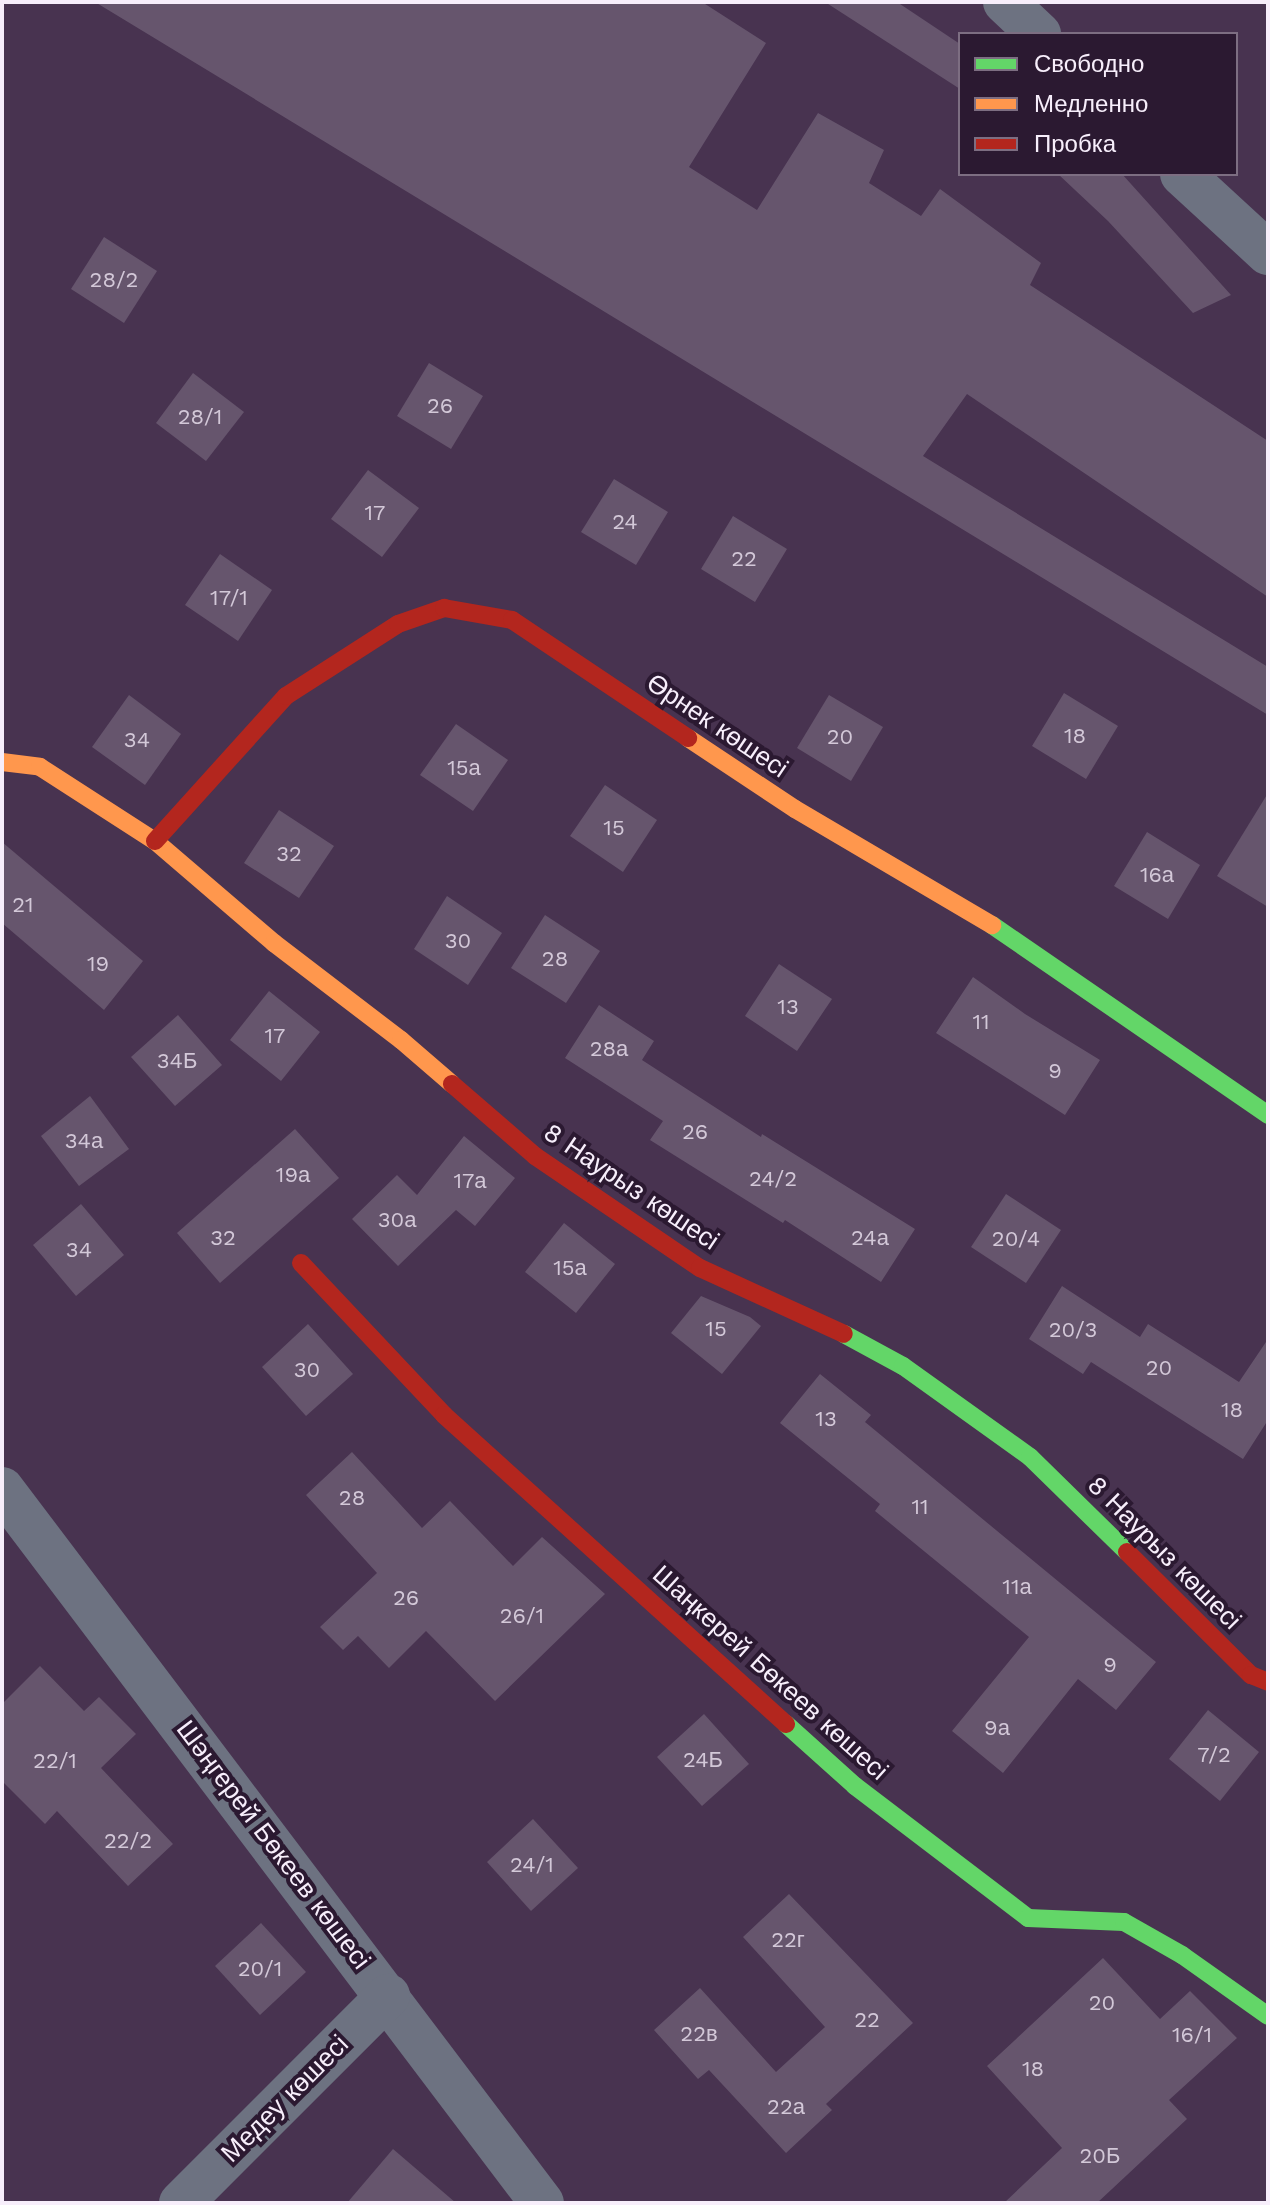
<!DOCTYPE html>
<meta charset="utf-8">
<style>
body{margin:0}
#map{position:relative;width:1270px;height:2205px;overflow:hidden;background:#483350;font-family:"Work Sans",sans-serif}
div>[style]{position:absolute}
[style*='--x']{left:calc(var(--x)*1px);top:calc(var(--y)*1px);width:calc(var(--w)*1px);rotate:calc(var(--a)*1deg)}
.building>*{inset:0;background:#66556d}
.street>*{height:44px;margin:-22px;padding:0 22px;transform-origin:22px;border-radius:22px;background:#6d7281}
.fast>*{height:18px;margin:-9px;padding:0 9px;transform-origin:9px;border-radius:9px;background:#63d668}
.slow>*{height:18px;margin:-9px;padding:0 9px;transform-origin:9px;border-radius:9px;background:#ff974d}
.jam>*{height:18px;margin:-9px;padding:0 9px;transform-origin:9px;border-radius:9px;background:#b3261e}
span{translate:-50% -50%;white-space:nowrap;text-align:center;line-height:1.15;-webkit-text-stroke:8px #2b1931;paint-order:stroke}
.number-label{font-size:22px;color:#d3c8d8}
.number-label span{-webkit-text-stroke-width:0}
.street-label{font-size:26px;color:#f7eefb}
.frame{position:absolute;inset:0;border:4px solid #f7eefb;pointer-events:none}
.legend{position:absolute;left:958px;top:32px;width:280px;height:144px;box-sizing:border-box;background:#2b1931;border:2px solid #7d6e82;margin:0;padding:10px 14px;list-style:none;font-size:24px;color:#f7eefb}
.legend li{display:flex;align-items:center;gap:16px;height:40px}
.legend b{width:40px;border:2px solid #7d6e82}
</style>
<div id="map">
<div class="building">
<div style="clip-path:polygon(95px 2px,702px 2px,766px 43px,689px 167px,757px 210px,818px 113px,884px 150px,869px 183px,921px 216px,940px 189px,1041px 263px,1030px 285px,1268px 441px,1268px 597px,967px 394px,923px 456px,1268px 667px,1268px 715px)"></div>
<div style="clip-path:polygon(825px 2px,897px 2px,960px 44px,960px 89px)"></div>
<div style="clip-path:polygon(1058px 174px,1122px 174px,1231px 295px,1193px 313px,1108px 221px)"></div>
<div style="clip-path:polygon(104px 237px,157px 271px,124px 323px,71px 289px)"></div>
<div style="clip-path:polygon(429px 363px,483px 396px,451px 449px,397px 416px)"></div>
<div style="clip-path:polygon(193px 373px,244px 412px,206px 461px,156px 423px)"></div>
<div style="clip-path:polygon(368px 470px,419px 508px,382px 557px,331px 519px)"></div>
<div style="clip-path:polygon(614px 479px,668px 512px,636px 565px,581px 532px)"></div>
<div style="clip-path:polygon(733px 516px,787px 549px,755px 602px,701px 569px)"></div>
<div style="clip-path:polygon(220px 554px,272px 590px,238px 641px,185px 605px)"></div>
<div style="clip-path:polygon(1064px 693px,1118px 726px,1086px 779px,1032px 746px)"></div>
<div style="clip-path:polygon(129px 695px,181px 734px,145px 785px,92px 747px)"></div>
<div style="clip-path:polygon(829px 695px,883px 727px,851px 781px,797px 748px)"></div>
<div style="clip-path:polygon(456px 724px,508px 760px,473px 811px,420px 775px)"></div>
<div style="clip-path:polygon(605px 785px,657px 820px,623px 872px,570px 836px)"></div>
<div style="clip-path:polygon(1268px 793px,1268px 907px,1217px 876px)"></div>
<div style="clip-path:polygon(279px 810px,334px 846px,299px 898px,244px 863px)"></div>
<div style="clip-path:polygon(1147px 832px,1200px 865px,1168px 919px,1114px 886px)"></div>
<div style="clip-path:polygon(2px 842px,143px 961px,104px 1010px,2px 923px)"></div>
<div style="clip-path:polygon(447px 896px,502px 933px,468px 985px,414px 949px)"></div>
<div style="clip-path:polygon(545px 915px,600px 951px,566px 1003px,511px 968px)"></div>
<div style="clip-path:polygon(779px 964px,832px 999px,797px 1051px,745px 1016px)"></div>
<div style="clip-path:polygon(973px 977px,1025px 1014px,1100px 1060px,1065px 1115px,936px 1033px)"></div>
<div style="clip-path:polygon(269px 991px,320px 1032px,281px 1081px,230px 1040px)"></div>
<div style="clip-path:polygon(599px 1005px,654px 1041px,642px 1060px,761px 1137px,762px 1134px,915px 1229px,881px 1282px,785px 1220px,783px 1223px,650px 1140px,663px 1121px,565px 1058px)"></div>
<div style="clip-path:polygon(178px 1015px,222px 1065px,175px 1106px,131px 1057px)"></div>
<div style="clip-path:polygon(90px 1096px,129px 1149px,79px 1186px,41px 1136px)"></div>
<div style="clip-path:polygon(295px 1129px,339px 1178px,220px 1283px,177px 1233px)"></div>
<div style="clip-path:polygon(464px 1136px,515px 1178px,475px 1226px,456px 1210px,398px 1266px,352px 1219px,397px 1175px,417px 1195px)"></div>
<div style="clip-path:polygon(1006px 1194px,1061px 1230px,1026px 1283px,971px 1247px)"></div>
<div style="clip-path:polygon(81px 1204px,124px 1255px,76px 1296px,33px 1245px)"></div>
<div style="clip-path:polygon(564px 1223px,615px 1264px,576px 1313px,525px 1272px)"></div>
<div style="clip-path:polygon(1062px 1286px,1140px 1337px,1148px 1324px,1239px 1382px,1268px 1339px,1268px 1420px,1243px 1459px,1091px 1362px,1083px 1374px,1029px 1339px)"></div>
<div style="clip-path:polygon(701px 1296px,750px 1317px,761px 1326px,722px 1374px,671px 1333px)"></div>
<div style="clip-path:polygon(308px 1324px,353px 1374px,306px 1416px,262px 1367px)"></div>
<div style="clip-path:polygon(820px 1374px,871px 1415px,865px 1422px,1156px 1662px,1116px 1710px,1078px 1679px,1003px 1773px,952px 1731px,1029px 1637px,875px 1511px,880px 1504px,780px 1423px)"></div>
<div style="clip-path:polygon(352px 1452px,422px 1528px,450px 1501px,513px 1566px,542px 1537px,605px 1594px,495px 1701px,426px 1631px,389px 1668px,358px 1636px,343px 1650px,320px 1627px,377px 1573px,306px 1495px)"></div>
<div style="clip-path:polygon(40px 1666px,84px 1711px,99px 1697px,136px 1734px,101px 1768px,173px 1844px,128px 1886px,57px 1811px,45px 1824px,2px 1781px,2px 1704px)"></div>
<div style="clip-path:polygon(1208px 1710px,1259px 1752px,1220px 1801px,1169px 1759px)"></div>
<div style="clip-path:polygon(704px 1714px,749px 1764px,702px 1806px,657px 1757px)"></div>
<div style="clip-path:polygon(533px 1819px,578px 1868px,531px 1911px,487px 1862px)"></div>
<div style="clip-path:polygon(789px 1894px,913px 2023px,826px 2104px,832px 2110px,786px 2153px,709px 2070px,698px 2079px,654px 2030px,700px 1988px,776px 2072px,825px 2027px,743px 1937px)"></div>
<div style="clip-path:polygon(261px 1923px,306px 1972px,260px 2015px,215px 1966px)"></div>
<div style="clip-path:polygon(1103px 1958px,1160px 2019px,1190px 1991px,1237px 2038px,1169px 2100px,1187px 2119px,1097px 2203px,1004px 2203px,1062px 2148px,987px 2066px)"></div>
<div style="clip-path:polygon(393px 2149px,456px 2203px,347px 2203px)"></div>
</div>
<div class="street">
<div style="--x:1005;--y:2;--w:47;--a:43.3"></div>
<div style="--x:1182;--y:174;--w:117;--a:42.6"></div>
<div style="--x:2;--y:1489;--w:895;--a:52.9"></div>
<div style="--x:181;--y:2203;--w:293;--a:-45"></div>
</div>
<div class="fast">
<div style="--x:992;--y:925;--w:335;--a:34.5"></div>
<div style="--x:844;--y:1334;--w:67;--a:28.5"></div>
<div style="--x:903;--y:1366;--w:156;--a:35.6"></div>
<div style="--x:1030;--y:1457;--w:136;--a:44.4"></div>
<div style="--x:786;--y:1724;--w:93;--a:41.9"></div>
<div style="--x:855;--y:1786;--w:218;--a:37.3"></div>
<div style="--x:1028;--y:1918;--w:96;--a:2.4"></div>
<div style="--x:1124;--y:1922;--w:67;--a:29.6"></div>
<div style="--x:1182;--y:1955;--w:105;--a:35.3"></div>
</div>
<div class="slow">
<div style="--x:688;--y:738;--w:128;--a:33.6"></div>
<div style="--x:795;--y:809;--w:229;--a:30.5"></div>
<div style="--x:2;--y:762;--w:38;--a:7"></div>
<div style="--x:40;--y:767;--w:137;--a:32.8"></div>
<div style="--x:155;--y:841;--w:157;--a:40.6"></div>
<div style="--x:274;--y:943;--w:160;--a:37.4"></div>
<div style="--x:401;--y:1040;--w:67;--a:40.8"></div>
</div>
<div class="jam">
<div style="--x:155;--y:841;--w:195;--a:-47.9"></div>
<div style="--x:286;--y:696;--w:133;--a:-32.7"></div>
<div style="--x:398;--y:624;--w:49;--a:-19.2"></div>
<div style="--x:444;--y:608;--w:69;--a:10"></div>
<div style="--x:512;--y:620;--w:212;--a:33.8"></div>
<div style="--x:452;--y:1084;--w:110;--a:40.9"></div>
<div style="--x:535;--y:1156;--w:199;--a:34.2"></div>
<div style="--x:700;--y:1268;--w:158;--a:24.6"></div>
<div style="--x:301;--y:1263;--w:209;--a:46.7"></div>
<div style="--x:444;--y:1415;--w:461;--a:42.1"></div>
<div style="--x:1127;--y:1552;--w:175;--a:44.8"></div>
<div style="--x:1251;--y:1675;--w:18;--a:22"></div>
</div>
<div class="number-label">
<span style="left:114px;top:280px">28/2</span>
<span style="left:440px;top:406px">26</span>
<span style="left:200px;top:417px">28/1</span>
<span style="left:375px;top:513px">17</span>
<span style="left:625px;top:522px">24</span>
<span style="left:744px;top:559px">22</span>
<span style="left:229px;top:598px">17/1</span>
<span style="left:1075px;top:736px">18</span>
<span style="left:840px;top:737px">20</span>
<span style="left:137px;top:740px">34</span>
<span style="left:464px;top:768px">15а</span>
<span style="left:614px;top:828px">15</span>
<span style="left:289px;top:854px">32</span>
<span style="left:1157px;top:875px">16а</span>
<span style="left:23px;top:905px">21</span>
<span style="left:458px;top:941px">30</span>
<span style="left:555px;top:959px">28</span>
<span style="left:98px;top:964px">19</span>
<span style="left:788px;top:1007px">13</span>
<span style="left:981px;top:1022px">11</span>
<span style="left:275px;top:1036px">17</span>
<span style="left:609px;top:1049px">28а</span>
<span style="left:177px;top:1061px">34Б</span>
<span style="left:1055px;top:1071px">9</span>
<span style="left:695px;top:1132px">26</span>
<span style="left:84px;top:1141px">34а</span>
<span style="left:293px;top:1175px">19а</span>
<span style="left:773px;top:1179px">24/2</span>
<span style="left:470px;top:1181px">17а</span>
<span style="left:397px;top:1220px">30а</span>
<span style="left:223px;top:1238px">32</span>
<span style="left:870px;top:1238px">24а</span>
<span style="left:1016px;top:1239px">20/4</span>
<span style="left:79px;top:1250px">34</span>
<span style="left:570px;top:1268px">15а</span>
<span style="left:716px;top:1329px">15</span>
<span style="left:1073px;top:1330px">20/3</span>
<span style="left:1159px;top:1368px">20</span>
<span style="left:307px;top:1370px">30</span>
<span style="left:1232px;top:1410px">18</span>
<span style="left:826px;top:1419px">13</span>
<span style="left:352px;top:1498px">28</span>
<span style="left:920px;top:1507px">11</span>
<span style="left:1017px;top:1587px">11а</span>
<span style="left:406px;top:1598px">26</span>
<span style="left:522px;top:1616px">26/1</span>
<span style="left:1110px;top:1665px">9</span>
<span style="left:997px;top:1728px">9а</span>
<span style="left:1214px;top:1755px">7/2</span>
<span style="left:703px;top:1760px">24Б</span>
<span style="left:55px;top:1761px">22/1</span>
<span style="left:128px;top:1841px">22/2</span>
<span style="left:532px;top:1865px">24/1</span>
<span style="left:788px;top:1940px">22г</span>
<span style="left:260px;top:1969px">20/1</span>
<span style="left:1102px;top:2003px">20</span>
<span style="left:867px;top:2020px">22</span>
<span style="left:699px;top:2034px">22в</span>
<span style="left:1192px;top:2035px">16/1</span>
<span style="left:1033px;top:2069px">18</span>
<span style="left:786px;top:2107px">22а</span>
<span style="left:1100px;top:2156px">20Б</span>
</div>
<div class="street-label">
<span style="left:717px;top:726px;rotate:34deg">Өрнек көшесі</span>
<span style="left:631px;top:1187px;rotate:34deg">8 Наурыз көшесі</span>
<span style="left:1164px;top:1553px;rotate:45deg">8 Наурыз көшесі</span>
<span style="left:770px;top:1673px;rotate:42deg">Шаңкерей Бөкеев көшесі</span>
<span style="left:273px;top:1845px;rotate:53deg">Шәңгерей Бөкеев көшесі</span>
<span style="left:285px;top:2099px;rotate:-45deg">Медеу көшесі</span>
</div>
<div class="frame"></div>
<ul class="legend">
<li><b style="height:10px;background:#63d668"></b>Свободно</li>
<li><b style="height:10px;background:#ff974d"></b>Медленно</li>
<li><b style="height:10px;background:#b3261e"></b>Пробка</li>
</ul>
</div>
